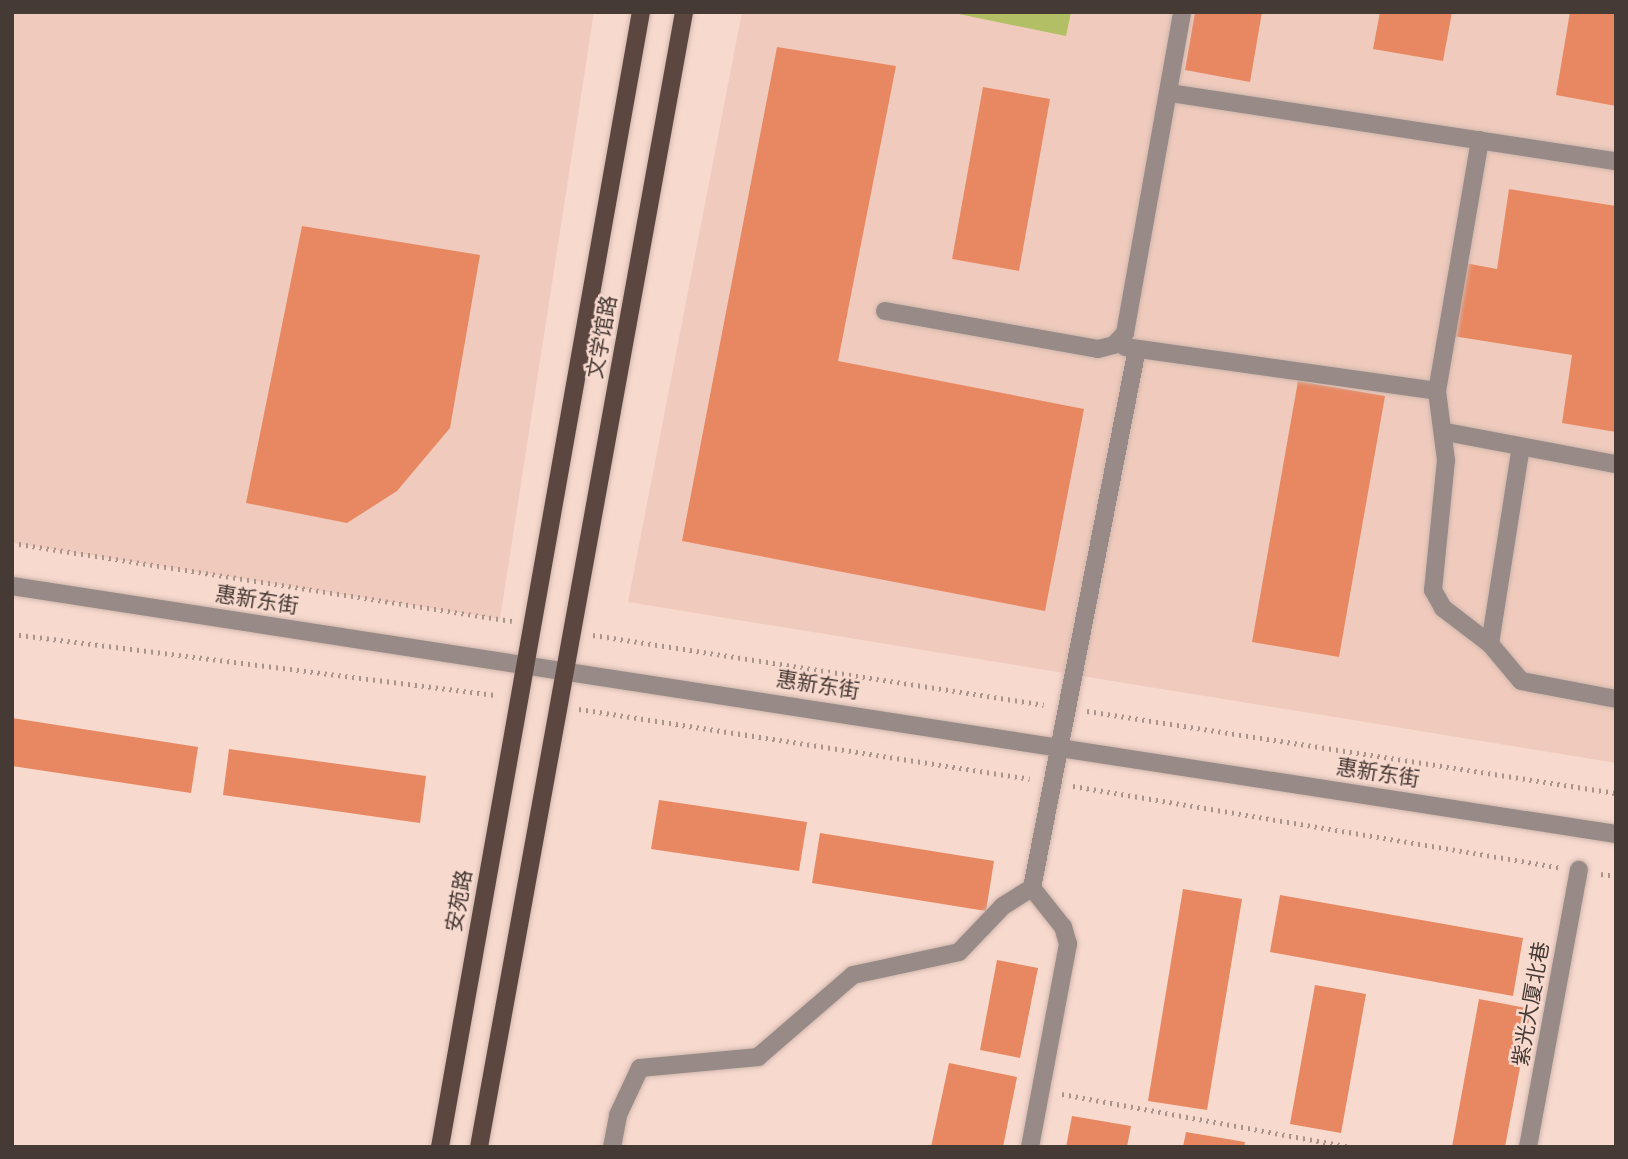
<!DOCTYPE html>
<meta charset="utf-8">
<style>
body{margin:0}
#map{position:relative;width:1628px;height:1159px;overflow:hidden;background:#f7d9ce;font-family:Cabin,"Noto Sans SC",sans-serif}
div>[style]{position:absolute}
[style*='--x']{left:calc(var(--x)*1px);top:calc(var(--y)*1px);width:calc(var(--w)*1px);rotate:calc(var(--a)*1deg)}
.built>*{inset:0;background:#f0cbbd}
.green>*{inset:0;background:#b2bf65}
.building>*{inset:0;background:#e88862}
.path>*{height:4.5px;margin-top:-2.25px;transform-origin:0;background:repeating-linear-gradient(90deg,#a9938b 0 2px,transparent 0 7px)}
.roads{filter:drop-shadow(0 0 2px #d0b6ac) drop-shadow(0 0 2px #d0b6ac)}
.minor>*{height:18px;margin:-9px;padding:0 9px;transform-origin:9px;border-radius:9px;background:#988b87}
.major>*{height:18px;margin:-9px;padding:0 9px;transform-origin:9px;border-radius:9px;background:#5c4640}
span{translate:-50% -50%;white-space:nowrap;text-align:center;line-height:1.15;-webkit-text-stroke:5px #f7d9ce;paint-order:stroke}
.street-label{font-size:21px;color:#463a35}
.frame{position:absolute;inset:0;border:14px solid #463a35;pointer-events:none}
</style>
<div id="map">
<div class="built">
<div style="clip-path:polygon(12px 12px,594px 12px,500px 619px,12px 543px)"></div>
<div style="clip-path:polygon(742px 12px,1616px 12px,1616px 763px,628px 602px)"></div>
</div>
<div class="green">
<div style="clip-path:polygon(949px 12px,1071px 12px,1066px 36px)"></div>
</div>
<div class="building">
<div style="clip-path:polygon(1195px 12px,1262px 12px,1250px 82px,1185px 70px)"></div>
<div style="clip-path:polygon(1380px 12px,1452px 12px,1443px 61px,1373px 49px)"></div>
<div style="clip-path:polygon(1570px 12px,1616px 12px,1616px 106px,1556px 95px)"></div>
<div style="clip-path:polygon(777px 47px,896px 66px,838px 361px,1084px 409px,1045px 611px,682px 541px)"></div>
<div style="clip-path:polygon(983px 87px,1050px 99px,1019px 271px,952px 259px)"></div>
<div style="clip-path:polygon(1509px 189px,1616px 206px,1616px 432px,1562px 423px,1572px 355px,1453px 336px,1465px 263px,1497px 269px)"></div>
<div style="clip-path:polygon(302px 226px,480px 255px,450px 428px,397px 491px,347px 523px,246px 503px)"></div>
<div style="clip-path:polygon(1298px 381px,1385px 396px,1339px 657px,1252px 642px)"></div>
<div style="clip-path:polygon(12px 718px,198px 747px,191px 793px,12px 766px)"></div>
<div style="clip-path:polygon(229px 749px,426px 776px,420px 823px,223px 795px)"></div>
<div style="clip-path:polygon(659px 800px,807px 822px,799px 871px,651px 849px)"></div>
<div style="clip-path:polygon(820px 833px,994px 861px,986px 911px,812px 883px)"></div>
<div style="clip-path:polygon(1183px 889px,1242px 899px,1207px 1110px,1148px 1101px)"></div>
<div style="clip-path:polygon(1280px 895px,1523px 938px,1513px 996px,1270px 952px)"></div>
<div style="clip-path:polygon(997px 960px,1038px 968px,1020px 1058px,980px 1050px)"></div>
<div style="clip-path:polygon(1315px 985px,1366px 994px,1341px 1133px,1290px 1124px)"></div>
<div style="clip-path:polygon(1479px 999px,1531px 1009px,1505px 1147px,1452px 1147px)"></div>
<div style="clip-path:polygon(949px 1063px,1017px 1077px,1003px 1147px,931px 1147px)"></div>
<div style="clip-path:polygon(1072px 1116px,1131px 1126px,1127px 1147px,1066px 1147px)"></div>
<div style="clip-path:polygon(1186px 1132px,1245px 1142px,1244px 1147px,1183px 1147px)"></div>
</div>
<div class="path">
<div style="--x:12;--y:543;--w:506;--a:8.87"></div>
<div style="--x:12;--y:634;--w:489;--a:7.2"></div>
<div style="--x:593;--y:635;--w:456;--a:8.8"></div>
<div style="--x:579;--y:709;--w:456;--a:8.8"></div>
<div style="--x:1087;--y:711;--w:535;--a:8.81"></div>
<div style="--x:1073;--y:786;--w:492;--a:9.5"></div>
<div style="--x:1601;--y:874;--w:15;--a:8"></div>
<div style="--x:1062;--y:1094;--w:294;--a:10.4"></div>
</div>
<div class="roads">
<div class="minor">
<div style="--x:1170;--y:93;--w:451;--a:8.7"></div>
<div style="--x:1480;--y:140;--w:255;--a:99.7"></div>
<div style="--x:1437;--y:391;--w:70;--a:82.6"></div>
<div style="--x:1446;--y:460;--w:131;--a:95.7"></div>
<div style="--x:1433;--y:590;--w:21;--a:61"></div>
<div style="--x:1443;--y:608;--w:59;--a:37.5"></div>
<div style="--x:1490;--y:644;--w:48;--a:50"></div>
<div style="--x:1521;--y:681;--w:97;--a:10.7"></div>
<div style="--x:885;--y:311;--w:216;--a:10.1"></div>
<div style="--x:1098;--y:349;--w:16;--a:-14"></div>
<div style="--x:1114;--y:345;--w:16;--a:-47"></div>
<div style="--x:1125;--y:333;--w:326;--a:-79.9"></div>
<div style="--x:1125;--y:347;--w:315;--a:8"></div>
<div style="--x:1446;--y:432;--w:173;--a:10.7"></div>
<div style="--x:12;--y:586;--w:1623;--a:8.79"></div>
<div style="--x:1490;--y:644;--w:199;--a:-81.1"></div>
<div style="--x:612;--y:1147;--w:33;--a:-79"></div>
<div style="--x:618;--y:1115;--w:52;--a:-64.9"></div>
<div style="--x:640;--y:1068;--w:119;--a:-5.3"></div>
<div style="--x:758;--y:1057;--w:125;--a:-40.8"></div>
<div style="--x:853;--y:975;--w:108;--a:-12.2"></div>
<div style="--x:959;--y:952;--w:64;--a:-46.3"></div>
<div style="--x:1003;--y:906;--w:34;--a:-32"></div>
<div style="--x:1030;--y:1147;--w:207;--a:-79.4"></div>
<div style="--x:1068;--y:944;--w:18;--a:-106"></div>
<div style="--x:1063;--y:927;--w:50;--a:-128.5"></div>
<div style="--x:1032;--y:888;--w:549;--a:-78.98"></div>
<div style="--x:1528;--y:1147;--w:282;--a:-79.6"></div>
</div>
<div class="major">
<div style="--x:440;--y:1147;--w:1153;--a:-79.96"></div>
<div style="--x:479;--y:1147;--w:1153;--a:-79.76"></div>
</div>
</div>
<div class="street-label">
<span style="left:602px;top:337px;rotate:-80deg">文学馆路</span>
<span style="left:257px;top:600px;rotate:9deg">惠新东街</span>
<span style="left:818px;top:685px;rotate:9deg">惠新东街</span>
<span style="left:1378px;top:773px;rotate:9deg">惠新东街</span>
<span style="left:459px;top:901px;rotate:-80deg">安苑路</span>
<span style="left:1531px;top:1004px;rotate:-80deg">紫光大厦北巷</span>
</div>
<div class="frame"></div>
</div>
